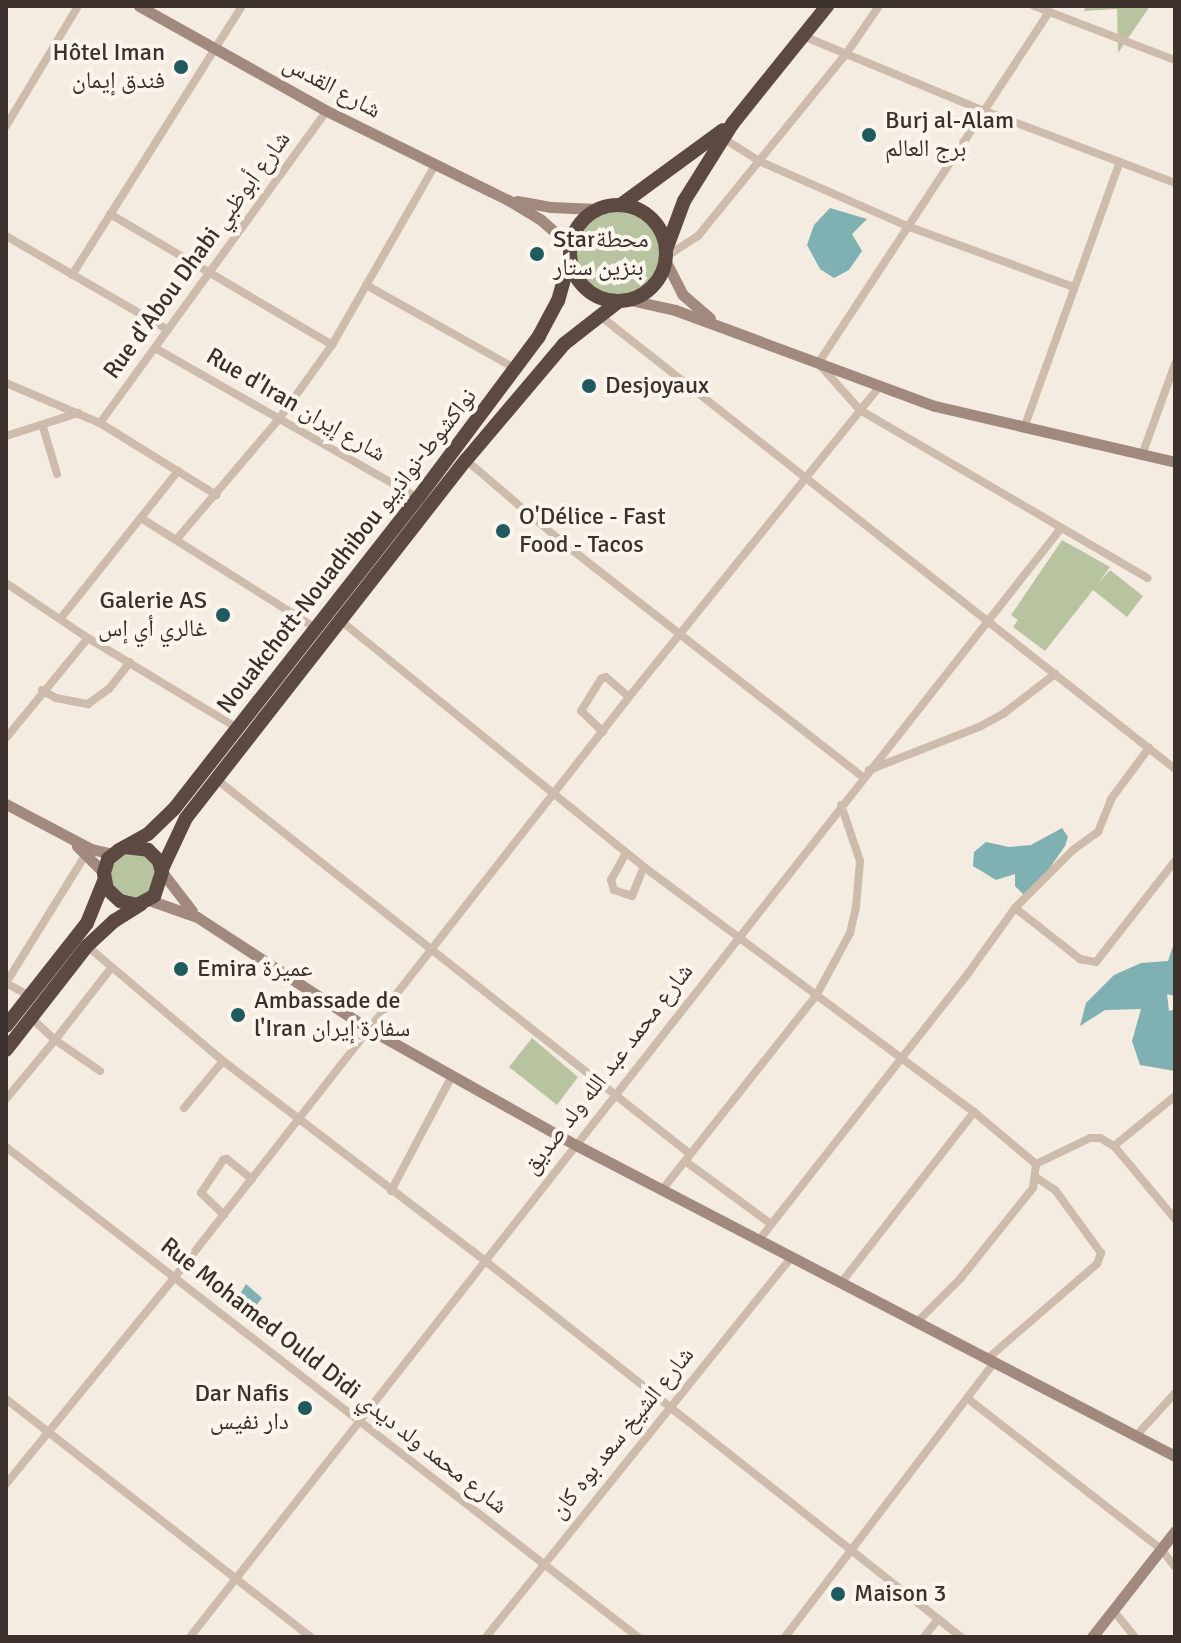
<!DOCTYPE html>
<meta charset="utf-8">
<style>
body{margin:0}
#map{position:relative;width:1181px;height:1643px;overflow:hidden;background:#f4ebe1;font-family:Signika,"Noto Naskh Arabic",sans-serif}
div>[style]{position:absolute}
[style*='--x']{left:calc(var(--x)*1px);top:calc(var(--y)*1px);width:calc(var(--w)*1px);rotate:calc(var(--a)*1deg)}
.green>*{inset:0;background:#b8c4a0}
.round{border-radius:50%}
.water>*{inset:0;background:#7fb0b2}
.street>*{height:8px;margin:-4px;padding:0 4px;transform-origin:4px;border-radius:4px;background:#cdbbac}
.secondary>*{height:11px;margin:-5.5px;padding:0 5.5px;transform-origin:5.5px;border-radius:5.5px;background:#a18a7d}
.highway>*{height:14px;margin:-7px;padding:0 7px;transform-origin:7px;border-radius:7px;background:#5c4a42}
.highway>.ring{margin:-7px;padding:0;box-sizing:content-box;background:none;border:14px solid #5c4a42;border-radius:50%}
.dots>*{width:22px;height:22px;translate:-50% -50%;box-sizing:border-box;border:4px solid #fbf5ee;border-radius:50%}
span{translate:-50% -50%;white-space:nowrap;text-align:center;line-height:1.15;-webkit-text-stroke:8px #fbf5ee;paint-order:stroke}
.poi-label{font-size:24px;color:#3b302b}
.right{translate:-100% -50%;text-align:right}
.left{translate:0 -50%;text-align:left}
.street-label{font-size:24px;color:#3b302b}
.frame{position:absolute;inset:0;border:8px solid #3b302b;pointer-events:none}
</style>
<div id="map">
<div class="green">
<div style="clip-path:polygon(1086px 6px,1150px 6px,1118px 53px,1117px 9px,1084px 11px)"></div>
<div class="round" style="left:572px;top:206px;width:90px;height:90px"></div>
<div style="clip-path:polygon(1062px 540px,1110px 567px,1098px 584px,1110px 570px,1143px 596px,1127px 617px,1093px 590px,1045px 651px,1013px 627px,1018px 620px,1011px 615px)"></div>
<div class="round" style="left:111px;top:852px;width:46px;height:46px"></div>
<div style="clip-path:polygon(532px 1038px,578px 1077px,557px 1105px,509px 1067px)"></div>
</div>
<div class="water">
<div style="clip-path:polygon(830px 208px,867px 219px,852px 234px,862px 251px,849px 270px,834px 278px,820px 269px,807px 245px,814px 225px)"></div>
<div style="clip-path:polygon(1062px 828px,1068px 837px,1065px 846px,1035px 889px,1025px 896px,1015px 886px,1015px 874px,996px 880px,973px 866px,974px 852px,986px 842px,1009px 847px,1031px 845px)"></div>
<div style="clip-path:polygon(1175px 940px,1175px 996px,1167px 994px,1169px 1011px,1175px 1009px,1175px 1071px,1140px 1065px,1132px 1041px,1141px 1009px,1105px 1010px,1080px 1026px,1086px 1003px,1114px 975px,1141px 963px,1168px 961px)"></div>
<div style="clip-path:polygon(246px 1284px,262px 1298px,255px 1307px,240px 1294px)"></div>
</div>
<div class="street">
<div style="--x:1034;--y:6;--w:151;--a:21"></div>
<div style="--x:1049;--y:12;--w:420;--a:123.3"></div>
<div style="--x:818;--y:363;--w:63;--a:48.2"></div>
<div style="--x:860;--y:410;--w:333;--a:30.3"></div>
<div style="--x:803;--y:36;--w:194;--a:22.5"></div>
<div style="--x:982;--y:110;--w:206;--a:20.7"></div>
<div style="--x:6;--y:126;--w:140;--a:-59"></div>
<div style="--x:723;--y:138;--w:43;--a:32.6"></div>
<div style="--x:759;--y:161;--w:162;--a:23.7"></div>
<div style="--x:907;--y:226;--w:178;--a:20.1"></div>
<div style="--x:110;--y:214;--w:258;--a:30.5"></div>
<div style="--x:6;--y:236;--w:187;--a:30.1"></div>
<div style="--x:667;--y:256;--w:37;--a:-33"></div>
<div style="--x:698;--y:236;--w:235;--a:-50.9"></div>
<div style="--x:846;--y:54;--w:58;--a:-55.5"></div>
<div style="--x:72;--y:275;--w:318;--a:-57.7"></div>
<div style="--x:366;--y:285;--w:172;--a:29.2"></div>
<div style="--x:599;--y:315;--w:733;--a:38.24"></div>
<div style="--x:155;--y:348;--w:303;--a:29.7"></div>
<div style="--x:6;--y:383;--w:102;--a:23.1"></div>
<div style="--x:100;--y:423;--w:137;--a:31.8"></div>
<div style="--x:100;--y:423;--w:386;--a:-54"></div>
<div style="--x:43;--y:427;--w:49;--a:73.4"></div>
<div style="--x:1024;--y:428;--w:283;--a:-70.2"></div>
<div style="--x:6;--y:436;--w:76;--a:-17.7"></div>
<div style="--x:1142;--y:455;--w:97;--a:-70.1"></div>
<div style="--x:466;--y:460;--w:126;--a:40.5"></div>
<div style="--x:562;--y:542;--w:382;--a:38"></div>
<div style="--x:141;--y:518;--w:207;--a:32.2"></div>
<div style="--x:176;--y:540;--w:159;--a:-49.6"></div>
<div style="--x:279;--y:419;--w:91;--a:-54.4"></div>
<div style="--x:332;--y:345;--w:207;--a:-60.2"></div>
<div style="--x:6;--y:583;--w:99;--a:33.9"></div>
<div style="--x:88;--y:638;--w:174;--a:31.1"></div>
<div style="--x:61;--y:618;--w:188;--a:-51.5"></div>
<div style="--x:340;--y:620;--w:392;--a:39.1"></div>
<div style="--x:644;--y:867;--w:411;--a:36.6"></div>
<div style="--x:974;--y:1112;--w:81;--a:40"></div>
<div style="--x:1036;--y:1164;--w:24;--a:97"></div>
<div style="--x:1033;--y:1188;--w:115;--a:128.7"></div>
<div style="--x:961;--y:1278;--w:64;--a:135"></div>
<div style="--x:42;--y:690;--w:16;--a:30"></div>
<div style="--x:56;--y:698;--w:33;--a:11"></div>
<div style="--x:88;--y:704;--w:26;--a:-36"></div>
<div style="--x:109;--y:689;--w:34;--a:-52"></div>
<div style="--x:603;--y:732;--w:30;--a:-136"></div>
<div style="--x:581;--y:711;--w:38;--a:-58"></div>
<div style="--x:601;--y:679;--w:5;--a:-22"></div>
<div style="--x:606;--y:677;--w:30;--a:41"></div>
<div style="--x:6;--y:738;--w:129;--a:-50.6"></div>
<div style="--x:869;--y:770;--w:120;--a:-21.4"></div>
<div style="--x:981;--y:726;--w:25;--a:-29"></div>
<div style="--x:1003;--y:714;--w:66;--a:-37.6"></div>
<div style="--x:216;--y:779;--w:604;--a:38.35"></div>
<div style="--x:626;--y:853;--w:31;--a:119"></div>
<div style="--x:611;--y:880;--w:10;--a:73"></div>
<div style="--x:614;--y:890;--w:19;--a:18"></div>
<div style="--x:632;--y:896;--w:31;--a:-68"></div>
<div style="--x:1015;--y:908;--w:83;--a:38.1"></div>
<div style="--x:1080;--y:959;--w:16;--a:11"></div>
<div style="--x:1096;--y:962;--w:128;--a:-52"></div>
<div style="--x:87;--y:946;--w:178;--a:40.2"></div>
<div style="--x:223;--y:1061;--w:328;--a:37.3"></div>
<div style="--x:484;--y:1260;--w:608;--a:38.32"></div>
<div style="--x:6;--y:983;--w:152;--a:-58.2"></div>
<div style="--x:6;--y:983;--w:26;--a:29"></div>
<div style="--x:100;--y:1071;--w:55;--a:-145.4"></div>
<div style="--x:55;--y:1040;--w:91;--a:-52.1"></div>
<div style="--x:6;--y:1099;--w:77;--a:-50.3"></div>
<div style="--x:55;--y:1040;--w:33;--a:-137"></div>
<div style="--x:184;--y:1108;--w:61;--a:-50.3"></div>
<div style="--x:1114;--y:1146;--w:79;--a:-39.3"></div>
<div style="--x:6;--y:1147;--w:800;--a:37.79"></div>
<div style="--x:685;--y:1161;--w:107;--a:36.2"></div>
<div style="--x:1036;--y:1164;--w:60;--a:-25.7"></div>
<div style="--x:1090;--y:1138;--w:10;--a:0"></div>
<div style="--x:1100;--y:1138;--w:16;--a:30"></div>
<div style="--x:1114;--y:1146;--w:95;--a:50.1"></div>
<div style="--x:662;--y:1190;--w:248;--a:-51.6"></div>
<div style="--x:816;--y:996;--w:72;--a:-61.6"></div>
<div style="--x:850;--y:933;--w:27;--a:-77"></div>
<div style="--x:856;--y:907;--w:46;--a:-85"></div>
<div style="--x:860;--y:861;--w:59;--a:-108.7"></div>
<div style="--x:391;--y:1191;--w:130;--a:-62.1"></div>
<div style="--x:224;--y:1215;--w:32;--a:-136"></div>
<div style="--x:201;--y:1193;--w:40;--a:-56"></div>
<div style="--x:223;--y:1160;--w:4;--a:-14"></div>
<div style="--x:227;--y:1159;--w:32;--a:39"></div>
<div style="--x:759;--y:1240;--w:340;--a:-51.9"></div>
<div style="--x:969;--y:972;--w:79;--a:-54.3"></div>
<div style="--x:1015;--y:908;--w:82;--a:-45"></div>
<div style="--x:1073;--y:850;--w:31;--a:-36"></div>
<div style="--x:1098;--y:832;--w:35;--a:-68"></div>
<div style="--x:1111;--y:799;--w:64;--a:-53.3"></div>
<div style="--x:841;--y:1283;--w:217;--a:-52.1"></div>
<div style="--x:986;--y:1360;--w:147;--a:-40.9"></div>
<div style="--x:1097;--y:1264;--w:12;--a:-70"></div>
<div style="--x:1101;--y:1253;--w:78;--a:-126.1"></div>
<div style="--x:1055;--y:1190;--w:22;--a:-146"></div>
<div style="--x:967;--y:1398;--w:246;--a:37.9"></div>
<div style="--x:1161;--y:1549;--w:23;--a:52"></div>
<div style="--x:6;--y:1399;--w:387;--a:38"></div>
<div style="--x:1135;--y:1437;--w:59;--a:-47.7"></div>
<div style="--x:6;--y:1484;--w:266;--a:-50.8"></div>
<div style="--x:174;--y:1278;--w:738;--a:-51.93"></div>
<div style="--x:629;--y:697;--w:398;--a:-51.1"></div>
<div style="--x:1113;--y:1610;--w:35;--a:51"></div>
<div style="--x:190;--y:1637;--w:1410;--a:-51.85"></div>
<div style="--x:486;--y:1637;--w:488;--a:-51.2"></div>
<div style="--x:785;--y:1637;--w:343;--a:-52.7"></div>
<div style="--x:924;--y:1637;--w:23;--a:-52"></div>
</div>
<div class="secondary">
<div style="--x:139;--y:6;--w:215;--a:29.2"></div>
<div style="--x:327;--y:111;--w:202;--a:26.2"></div>
<div style="--x:508;--y:200;--w:39;--a:31"></div>
<div style="--x:541;--y:220;--w:38;--a:41"></div>
<div style="--x:517;--y:201;--w:35;--a:10"></div>
<div style="--x:551;--y:207;--w:45;--a:2.5"></div>
<div style="--x:666;--y:262;--w:36;--a:63"></div>
<div style="--x:682;--y:294;--w:37;--a:41"></div>
<div style="--x:630;--y:300;--w:46;--a:12.5"></div>
<div style="--x:675;--y:310;--w:277;--a:20.3"></div>
<div style="--x:935;--y:406;--w:246;--a:13.1"></div>
<div style="--x:6;--y:804;--w:96;--a:27.9"></div>
<div style="--x:91;--y:849;--w:23;--a:13"></div>
<div style="--x:77;--y:846;--w:38;--a:45"></div>
<div style="--x:162;--y:872;--w:49;--a:52.4"></div>
<div style="--x:149;--y:900;--w:51;--a:19.5"></div>
<div style="--x:197;--y:917;--w:205;--a:33.1"></div>
<div style="--x:369;--y:1029;--w:237;--a:29.3"></div>
<div style="--x:576;--y:1145;--w:675;--a:27.44"></div>
<div style="--x:1092;--y:1637;--w:135;--a:-51.9"></div>
</div>
<div class="highway">
<div style="--x:622;--y:204;--w:125;--a:-36.2"></div>
<div class="ring" style="left:570px;top:205px;width:82px;height:82px"></div>
<div style="--x:667;--y:247;--w:49;--a:-69.7"></div>
<div style="--x:684;--y:201;--w:92;--a:-57.9"></div>
<div style="--x:733;--y:123;--w:150;--a:-51.2"></div>
<div style="--x:125;--y:847;--w:23;--a:7"></div>
<div style="--x:148;--y:850;--w:16;--a:45"></div>
<div style="--x:159;--y:861;--w:11;--a:75"></div>
<div style="--x:162;--y:872;--w:25;--a:108"></div>
<div style="--x:154;--y:896;--w:19;--a:152"></div>
<div style="--x:137;--y:905;--w:17;--a:-167"></div>
<div style="--x:120;--y:901;--w:18;--a:-137"></div>
<div style="--x:107;--y:889;--w:16;--a:-101"></div>
<div style="--x:104;--y:873;--w:15;--a:-74"></div>
<div style="--x:108;--y:859;--w:14;--a:-39"></div>
<div style="--x:119;--y:850;--w:33;--a:-29"></div>
<div style="--x:148;--y:834;--w:36;--a:-44"></div>
<div style="--x:174;--y:809;--w:395;--a:-51.9"></div>
<div style="--x:418;--y:498;--w:202;--a:-53.2"></div>
<div style="--x:539;--y:336;--w:40;--a:-62"></div>
<div style="--x:558;--y:301;--w:45;--a:-74.4"></div>
<div style="--x:162;--y:869;--w:56;--a:-64.8"></div>
<div style="--x:186;--y:818;--w:454;--a:-52"></div>
<div style="--x:466;--y:460;--w:152;--a:-49.8"></div>
<div style="--x:564;--y:344;--w:70;--a:-38"></div>
<div style="--x:6;--y:1026;--w:131;--a:-51.8"></div>
<div style="--x:87;--y:923;--w:45;--a:-68"></div>
<div style="--x:6;--y:1050;--w:132;--a:-52.1"></div>
<div style="--x:87;--y:946;--w:37;--a:-43"></div>
<div style="--x:114;--y:921;--w:32;--a:-32"></div>
</div>
<div class="dots">
<div style="left:181px;top:67px;background:#1f5a5e"></div>
<div style="left:869px;top:135px;background:#1f5a5e"></div>
<div style="left:537px;top:254px;background:#1f5a5e"></div>
<div style="left:589px;top:386px;background:#1f5a5e"></div>
<div style="left:503px;top:531px;background:#1f5a5e"></div>
<div style="left:223px;top:615px;background:#1f5a5e"></div>
<div style="left:181px;top:969px;background:#1f5a5e"></div>
<div style="left:238px;top:1015px;background:#1f5a5e"></div>
<div style="left:305px;top:1408px;background:#1f5a5e"></div>
<div style="left:838px;top:1594px;background:#1f5a5e"></div>
</div>
<div class="poi-label">
<span class="right" style="left:165px;top:67px">Hôtel Iman<br>فندق إيمان</span>
<span class="left" style="left:885px;top:135px">Burj al-Alam<br>برج العالم</span>
<span class="left" style="left:553px;top:254px">Starمحطة<br>بنزين ستار</span>
<span class="left" style="left:605px;top:386px">Desjoyaux</span>
<span class="left" style="left:519px;top:531px">O'Délice - Fast<br>Food - Tacos</span>
<span class="right" style="left:207px;top:615px">Galerie AS<br>غالري أي إس</span>
<span class="left" style="left:197px;top:969px">Emira عميرة</span>
<span class="left" style="left:254px;top:1015px">Ambassade de<br>l'Iran سفارة إيران</span>
<span class="right" style="left:289px;top:1408px">Dar Nafis<br>دار نفيس</span>
<span class="left" style="left:854px;top:1594px">Maison 3</span>
</div>
<div class="street-label">
<span style="left:332px;top:87px;rotate:28deg">شارع القدس</span>
<span style="left:197px;top:255px;rotate:-54deg">Rue d'Abou Dhabi شارع أبوظبي</span>
<span style="left:296px;top:405px;rotate:30deg">Rue d'Iran شارع إيران</span>
<span style="left:347px;top:551px;rotate:-52deg">Nouakchott-Nouadhibou نواكشوط-نواذيبو</span>
<span style="left:608px;top:1069px;rotate:-52deg">شارع محمد عبد الله ولد صديق</span>
<span style="left:334px;top:1376px;rotate:38deg">Rue Mohamed Ould Didi شارع محمد ولد ديدي</span>
<span style="left:622px;top:1433px;rotate:-51deg">شارع الشيخ سعد بوه كان</span>
</div>
<div class="frame"></div>
</div>
